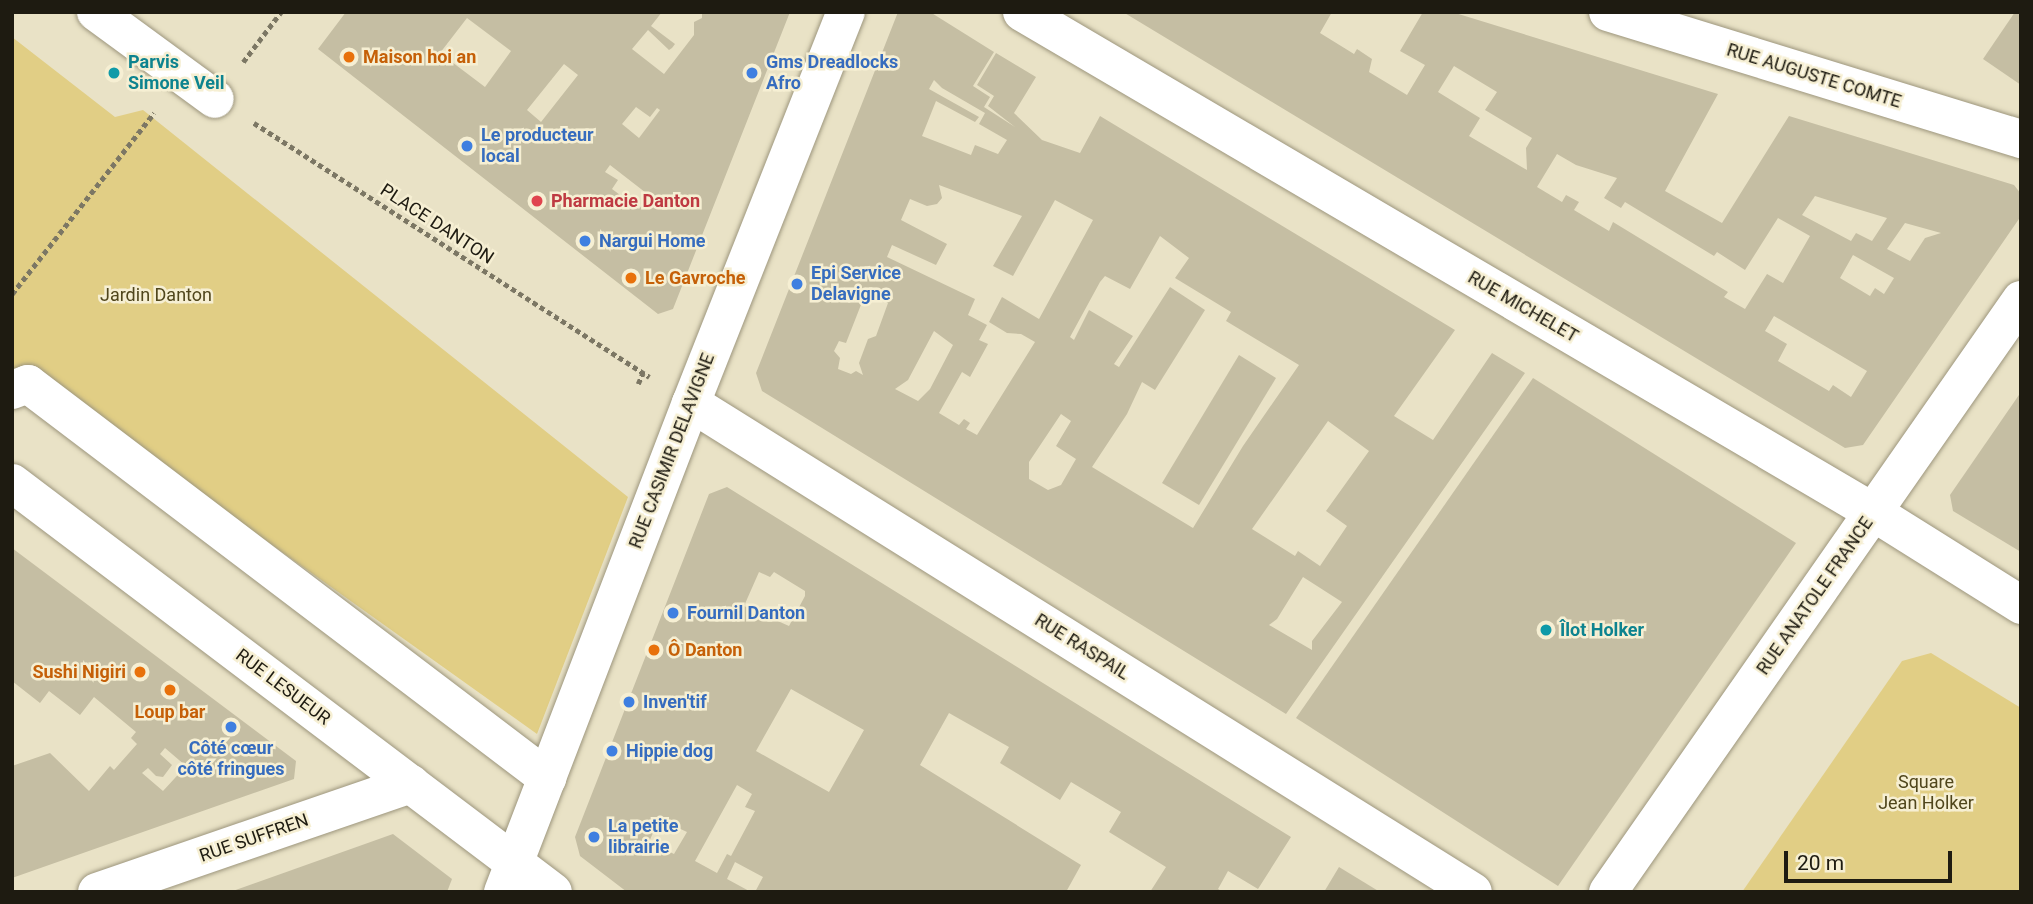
<!DOCTYPE html>
<meta charset="utf-8">
<style>
body{margin:0}
#map{position:relative;width:2033px;height:904px;overflow:hidden;background:#e9e2c6;font-family:Roboto,sans-serif}
div>[style]{position:absolute}
[style*='--x']{left:calc(var(--x)*1px);top:calc(var(--y)*1px);width:calc(var(--w)*1px);rotate:calc(var(--a)*1deg)}
.green>*{inset:0;background:#e1ce85}
.building>*{inset:0;background:#c5bea3}
.path>*{height:4.5px;margin-top:-2.25px;transform-origin:0;background:repeating-linear-gradient(90deg,#7c7764 0 5px,transparent 0 8.5px)}
.roads{filter:drop-shadow(0 0 2px #9d967d) drop-shadow(0 0 2px #9d967d)}
.minor>*{height:38px;margin:-19px;padding:0 19px;transform-origin:19px;border-radius:19px;background:#fff}
.dots>*{width:19px;height:19px;translate:-50% -50%;box-sizing:border-box;border:4px solid #f6efd3;border-radius:50%}
span{translate:-50% -50%;white-space:nowrap;text-align:center;line-height:1.15;-webkit-text-stroke:5px #f6efd3;paint-order:stroke}
.food-label{font-size:18px;color:#c56008;font-weight:700}
.left{translate:0 -50%;text-align:left}
.right{translate:-100% -50%;text-align:right}
.culture-label{font-size:18px;color:#0d838f;font-weight:700}
.shop-label{font-size:18px;color:#366cbe;font-weight:700}
.street-label{font-size:18px;color:#1e1b11}
.health-label{font-size:18px;color:#be3a42;font-weight:700}
.park-label{font-size:18px;color:#50461c}
.frame{position:absolute;inset:0;border:14px solid #1e1b11;pointer-events:none}
.scale{position:absolute;left:1784px;top:851px;width:168px;height:32px;box-sizing:border-box;border:4px solid #1e1b11;border-top:0;padding-left:9px;font-size:21px;line-height:24px;white-space:nowrap;color:#1e1b11;-webkit-text-stroke:5px #f6efd3;paint-order:stroke}
</style>
<div id="map">
<div class="green">
<div style="clip-path:polygon(12px 37px,115px 117px,143px 110px,628px 497px,537px 734px,31px 373px,12px 378px)"></div>
<div style="clip-path:polygon(1931px 653px,2021px 708px,2021px 892px,1742px 892px,1902px 661px)"></div>
</div>
<div class="building">
<div style="clip-path:polygon(evenodd,346px 12px,662px 12px,651px 26px,675px 44px,672px 48px,669px 50px,648px 30px,632px 49px,664px 74px,694px 35px,694px 22px,702px 18px,702px 12px,790px 12px,673px 309px,658px 314px,318px 49px,346px 12px,467px 18px,511px 51px,485px 87px,440px 53px,467px 18px,346px 12px,564px 64px,578px 75px,541px 122px,527px 110px,564px 64px,346px 12px,636px 107px,650px 117px,657px 108px,660px 110px,639px 138px,622px 124px,636px 107px,346px 12px,610px 165px,650px 196px,639px 209px,612px 189px,618px 180px,605px 172px,610px 165px)"></div>
<div style="clip-path:polygon(evenodd,898px 12px,930px 12px,994px 52px,973px 86px,990px 97px,984px 107px,1015px 127px,988px 106px,994px 96px,977px 85px,996px 53px,1036px 77px,1014px 113px,1042px 140px,1080px 153px,1100px 116px,1455px 330px,1394px 416px,1433px 440px,1492px 353px,1525px 373px,1286px 714px,762px 391px,756px 373px,898px 12px,934px 80px,942px 88px,985px 113px,979px 124px,1007px 140px,998px 154px,975px 145px,971px 155px,922px 136px,936px 101px,975px 122px,979px 117px,929px 89px,934px 80px,898px 12px,939px 185px,1022px 216px,993px 266px,1013px 276px,1055px 200px,1093px 220px,1039px 319px,1002px 297px,989px 322px,1007px 333px,1021px 334px,1035px 342px,977px 435px,966px 429px,970px 423px,964px 419px,959px 425px,939px 413px,962px 372px,970px 377px,988px 344px,979px 340px,987px 325px,968px 315px,975px 299px,887px 257px,892px 245px,936px 265px,947px 244px,901px 220px,910px 199px,927px 206px,937px 204px,942px 198px,939px 185px,898px 12px,1160px 236px,1189px 258px,1175px 278px,1231px 312px,1226px 321px,1299px 365px,1243px 446px,1193px 528px,1092px 467px,1127px 414px,1142px 382px,1155px 390px,1205px 310px,1170px 287px,1119px 367px,1114px 364px,1133px 336px,1089px 310px,1074px 340px,1070px 337px,1100px 282px,1105px 276px,1130px 289px,1160px 236px,898px 12px,866px 292px,888px 303px,876px 336px,868px 339px,859px 363px,863px 375px,856px 371px,851px 374px,838px 369px,840px 358px,834px 351px,839px 341px,846px 343px,866px 292px,898px 12px,934px 331px,953px 345px,930px 389px,918px 401px,895px 389px,908px 380px,934px 331px,898px 12px,1061px 414px,1071px 421px,1056px 446px,1076px 459px,1061px 485px,1048px 490px,1029px 479px,1029px 462px,1061px 414px,898px 12px,1328px 421px,1369px 451px,1326px 511px,1347px 526px,1320px 566px,1298px 551px,1295px 556px,1252px 529px,1328px 421px,898px 12px,1303px 577px,1342px 602px,1312px 641px,1312px 650px,1269px 625px,1277px 619px,1303px 577px)"></div>
<div style="clip-path:polygon(evenodd,1123px 12px,1332px 12px,1320px 33px,1354px 54px,1357px 49px,1372px 59px,1369px 72px,1407px 95px,1425px 65px,1400px 51px,1423px 12px,1452px 12px,1718px 94px,1665px 191px,1722px 223px,1789px 116px,2014px 185px,2021px 194px,2021px 216px,1863px 445px,1845px 448px,1123px 12px,1454px 66px,1497px 92px,1485px 110px,1532px 138px,1526px 148px,1527px 170px,1469px 136px,1480px 118px,1438px 92px,1454px 66px,1123px 12px,1557px 154px,1576px 165px,1617px 178px,1604px 198px,1621px 208px,1625px 202px,1714px 256px,1717px 252px,1745px 270px,1778px 218px,1810px 236px,1783px 283px,1767px 274px,1745px 309px,1724px 297px,1728px 292px,1613px 222px,1609px 231px,1574px 210px,1579px 202px,1566px 195px,1562px 202px,1537px 187px,1557px 154px,1123px 12px,1815px 196px,1834px 202px,1887px 218px,1872px 241px,1856px 233px,1851px 241px,1802px 215px,1815px 196px,1123px 12px,1905px 223px,1941px 233px,1925px 238px,1910px 261px,1887px 249px,1905px 223px,1123px 12px,1853px 255px,1894px 278px,1884px 294px,1875px 288px,1870px 296px,1840px 278px,1853px 255px,1123px 12px,1774px 316px,1867px 371px,1851px 397px,1833px 385px,1829px 391px,1778px 361px,1787px 344px,1765px 331px,1774px 316px)"></div>
<div style="clip-path:polygon(2015px 12px,2021px 12px,2021px 85px,1983px 59px)"></div>
<div style="clip-path:polygon(1239px 355px,1276px 378px,1199px 505px,1162px 483px)"></div>
<div style="clip-path:polygon(1533px 378px,1796px 543px,1558px 886px,1296px 718px)"></div>
<div style="clip-path:polygon(2021px 392px,2021px 552px,1953px 511px,1950px 495px)"></div>
<div style="clip-path:polygon(evenodd,727px 487px,1291px 837px,1258px 889px,1228px 871px,1218px 889px,1223px 892px,1150px 892px,1166px 867px,1109px 832px,1121px 812px,1071px 782px,1060px 800px,1000px 763px,1009px 747px,949px 713px,920px 765px,1081px 865px,1066px 892px,755px 892px,763px 877px,735px 862px,727px 879px,751px 892px,627px 892px,580px 856px,575px 837px,709px 494px,727px 487px,759px 572px,770px 577px,774px 572px,805px 591px,805px 596px,789px 626px,744px 606px,759px 572px,727px 487px,791px 689px,864px 730px,829px 792px,756px 751px,791px 689px,727px 487px,737px 785px,752px 794px,745px 807px,755px 811px,731px 856px,727px 854px,717px 873px,695px 861px,737px 785px,727px 487px,659px 819px,687px 832px,674px 854px,649px 842px,659px 819px)"></div>
<div style="clip-path:polygon(evenodd,12px 548px,296px 761px,294px 779px,12px 878px,12px 766px,50px 753px,89px 791px,110px 766px,114px 770px,137px 744px,131px 738px,136px 732px,94px 697px,80px 715px,49px 691px,40px 703px,12px 681px,12px 548px,165px 748px,186px 766px,163px 791px,142px 773px,148px 768px,156px 776px,163px 777px,172px 765px,160px 754px,165px 748px)"></div>
<div style="clip-path:polygon(393px 834px,452px 879px,447px 892px,230px 892px)"></div>
<div style="clip-path:polygon(1339px 867px,1380px 892px,1324px 892px)"></div>
</div>
<div class="path">
<div style="--x:243;--y:62;--w:63;--a:-52.8"></div>
<div style="--x:254;--y:123;--w:470;--a:32.7"></div>
<div style="--x:12;--y:294;--w:230;--a:-51.9"></div>
<div style="--x:638;--y:384;--w:12;--a:-66"></div>
</div>
<div class="roads">
<div class="minor">
<div style="--x:96;--y:12;--w:147;--a:36.2"></div>
<div style="--x:1022;--y:12;--w:987;--a:30.44"></div>
<div style="--x:1873;--y:512;--w:175;--a:32.1"></div>
<div style="--x:1608;--y:12;--w:432;--a:17.1"></div>
<div style="--x:12;--y:390;--w:17;--a:-21"></div>
<div style="--x:28;--y:384;--w:652;--a:37.2"></div>
<div style="--x:691;--y:403;--w:922;--a:32.02"></div>
<div style="--x:12;--y:483;--w:678;--a:37.09"></div>
<div style="--x:97;--y:892;--w:332;--a:-19"></div>
<div style="--x:503;--y:892;--w:524;--a:-68.97"></div>
<div style="--x:691;--y:403;--w:421;--a:-68.4"></div>
<div style="--x:1608;--y:892;--w:722;--a:-55.1"></div>
</div>
</div>
<div class="dots">
<div style="left:349px;top:57px;background:#e8710a"></div>
<div style="left:114px;top:73px;background:#0f9aa8"></div>
<div style="left:752px;top:73px;background:#3f7fe0"></div>
<div style="left:467px;top:146px;background:#3f7fe0"></div>
<div style="left:537px;top:201px;background:#e0444e"></div>
<div style="left:585px;top:241px;background:#3f7fe0"></div>
<div style="left:631px;top:278px;background:#e8710a"></div>
<div style="left:797px;top:284px;background:#3f7fe0"></div>
<div style="left:673px;top:613px;background:#3f7fe0"></div>
<div style="left:1546px;top:630px;background:#0f9aa8"></div>
<div style="left:654px;top:650px;background:#e8710a"></div>
<div style="left:140px;top:672px;background:#e8710a"></div>
<div style="left:170px;top:690px;background:#e8710a"></div>
<div style="left:629px;top:702px;background:#3f7fe0"></div>
<div style="left:231px;top:727px;background:#3f7fe0"></div>
<div style="left:612px;top:751px;background:#3f7fe0"></div>
<div style="left:594px;top:837px;background:#3f7fe0"></div>
</div>
<div class="food-label">
<span class="left" style="left:363px;top:57px">Maison hoi an</span>
<span class="left" style="left:645px;top:278px">Le Gavroche</span>
<span class="left" style="left:668px;top:650px">Ô Danton</span>
<span class="right" style="left:126px;top:672px">Sushi Nigiri</span>
<span style="left:170px;top:712px">Loup bar</span>
</div>
<div class="culture-label">
<span class="left" style="left:128px;top:73px">Parvis<br>Simone Veil</span>
<span class="left" style="left:1560px;top:630px">Îlot Holker</span>
</div>
<div class="shop-label">
<span class="left" style="left:766px;top:73px">Gms Dreadlocks<br>Afro</span>
<span class="left" style="left:481px;top:146px">Le producteur<br>local</span>
<span class="left" style="left:599px;top:241px">Nargui Home</span>
<span class="left" style="left:811px;top:284px">Epi Service<br>Delavigne</span>
<span class="left" style="left:687px;top:613px">Fournil Danton</span>
<span class="left" style="left:643px;top:702px">Inven'tif</span>
<span style="left:231px;top:759px">Côté cœur<br>côté fringues</span>
<span class="left" style="left:626px;top:751px">Hippie dog</span>
<span class="left" style="left:608px;top:837px">La petite<br>librairie</span>
</div>
<div class="street-label">
<span style="left:1814px;top:76px;rotate:17deg">RUE AUGUSTE COMTE</span>
<span style="left:437px;top:224px;rotate:33deg">PLACE DANTON</span>
<span style="left:1523px;top:307px;rotate:30deg">RUE MICHELET</span>
<span style="left:672px;top:451px;rotate:-69deg">RUE CASIMIR DELAVIGNE</span>
<span style="left:1815px;top:596px;rotate:-55deg">RUE ANATOLE FRANCE</span>
<span style="left:1082px;top:647px;rotate:32deg">RUE RASPAIL</span>
<span style="left:283px;top:687px;rotate:37deg">RUE LESUEUR</span>
<span style="left:254px;top:838px;rotate:-19deg">RUE SUFFREN</span>
</div>
<div class="health-label">
<span class="left" style="left:551px;top:201px">Pharmacie Danton</span>
</div>
<div class="park-label">
<span style="left:156px;top:295px">Jardin Danton</span>
<span style="left:1926px;top:793px">Square<br>Jean Holker</span>
</div>
<div class="frame"></div>
<div class="scale">20 m</div>
</div>
